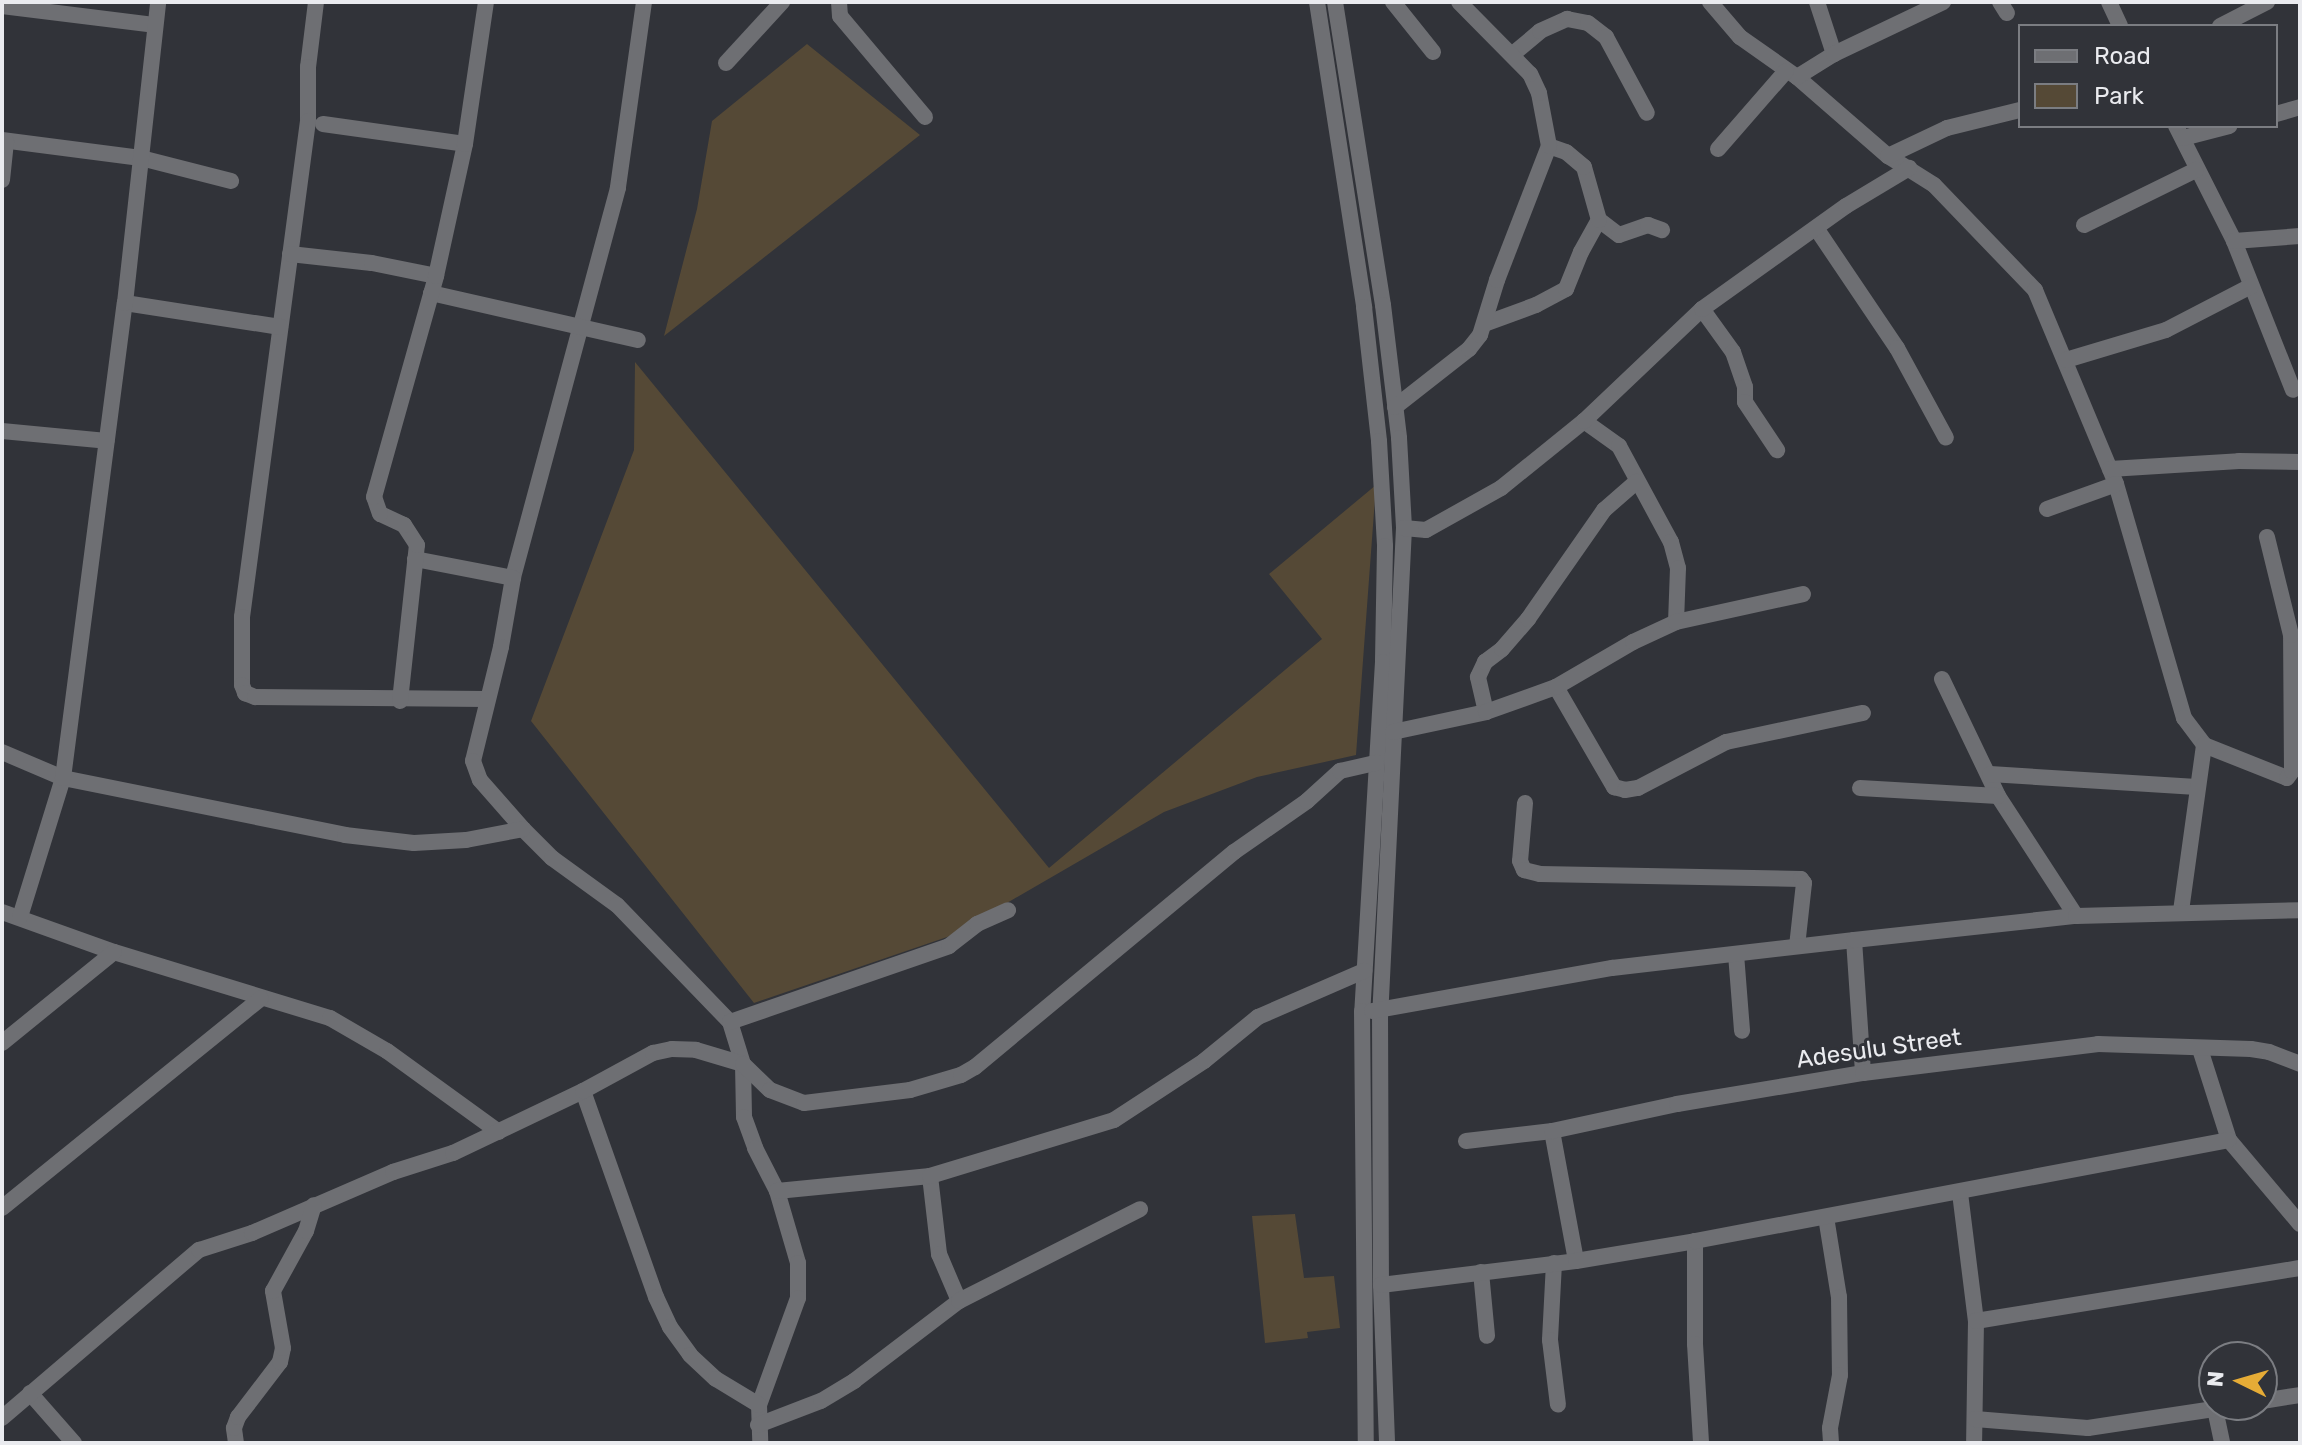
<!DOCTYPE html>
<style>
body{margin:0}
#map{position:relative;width:2302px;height:1445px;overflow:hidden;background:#313339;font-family:Rubik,sans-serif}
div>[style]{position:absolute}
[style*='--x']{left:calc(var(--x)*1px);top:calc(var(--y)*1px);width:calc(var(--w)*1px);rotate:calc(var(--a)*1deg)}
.green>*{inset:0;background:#554936}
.minor>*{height:16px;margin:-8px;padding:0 8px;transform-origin:8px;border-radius:8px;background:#6e6f73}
span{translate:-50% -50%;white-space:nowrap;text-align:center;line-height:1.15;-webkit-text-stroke:6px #313339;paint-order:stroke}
.street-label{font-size:24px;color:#eaebef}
.frame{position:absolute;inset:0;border:4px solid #eaebef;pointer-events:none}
.legend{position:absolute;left:2018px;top:24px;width:260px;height:104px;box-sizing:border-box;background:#313339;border:2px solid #7b7d82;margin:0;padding:10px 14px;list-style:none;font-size:24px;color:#eaebef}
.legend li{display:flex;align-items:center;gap:16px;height:40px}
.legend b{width:40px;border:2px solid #7b7d82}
.north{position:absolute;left:2198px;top:1341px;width:80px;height:80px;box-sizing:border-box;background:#313339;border:2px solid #7b7d82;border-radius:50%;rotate:275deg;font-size:22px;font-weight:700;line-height:32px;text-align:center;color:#eaebef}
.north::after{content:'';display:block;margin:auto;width:28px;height:36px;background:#e6ac36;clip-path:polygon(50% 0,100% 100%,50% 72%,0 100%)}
</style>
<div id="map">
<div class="green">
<div style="clip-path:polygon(807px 44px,920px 135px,664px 336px,697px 209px,712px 121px)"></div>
<div style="clip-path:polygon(635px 362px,1049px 868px,1322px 639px,1269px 574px,1376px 485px,1356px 755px,1257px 777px,1164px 812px,950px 936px,754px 1003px,531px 721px,634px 450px)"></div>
<div style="clip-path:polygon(1295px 1214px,1304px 1278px,1334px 1276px,1340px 1328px,1307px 1332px,1308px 1338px,1265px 1343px,1252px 1216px)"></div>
</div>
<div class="minor">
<div style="--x:316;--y:2;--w:65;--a:97"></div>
<div style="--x:308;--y:67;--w:54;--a:90"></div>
<div style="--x:308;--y:121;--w:500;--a:97.58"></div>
<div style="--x:242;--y:617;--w:68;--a:90"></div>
<div style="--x:242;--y:685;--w:9;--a:69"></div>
<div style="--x:245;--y:693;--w:11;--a:22"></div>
<div style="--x:255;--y:697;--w:231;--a:0.5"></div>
<div style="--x:644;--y:2;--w:188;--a:98"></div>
<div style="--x:618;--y:188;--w:404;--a:105.1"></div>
<div style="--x:513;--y:578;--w:70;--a:99.9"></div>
<div style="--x:501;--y:647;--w:117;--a:103.8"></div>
<div style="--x:473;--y:761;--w:20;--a:70"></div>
<div style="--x:480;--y:780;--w:65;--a:48.7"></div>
<div style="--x:523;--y:829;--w:41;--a:45"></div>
<div style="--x:552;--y:858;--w:80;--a:35.9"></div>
<div style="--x:617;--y:905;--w:163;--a:46"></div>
<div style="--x:730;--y:1022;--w:44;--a:72.8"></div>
<div style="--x:743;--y:1064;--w:53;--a:88.9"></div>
<div style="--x:744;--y:1117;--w:33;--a:70"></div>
<div style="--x:755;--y:1148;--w:48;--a:62.9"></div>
<div style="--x:777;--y:1191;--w:75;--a:73.7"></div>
<div style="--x:798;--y:1263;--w:35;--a:90"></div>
<div style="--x:798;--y:1298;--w:114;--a:110"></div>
<div style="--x:759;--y:1405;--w:38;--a:88"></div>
<div style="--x:839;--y:2;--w:14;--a:86"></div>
<div style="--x:840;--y:16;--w:132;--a:49.9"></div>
<div style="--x:1317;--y:2;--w:309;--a:81.2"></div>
<div style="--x:1364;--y:307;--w:135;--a:83.6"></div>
<div style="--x:1379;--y:441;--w:105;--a:86.7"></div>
<div style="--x:1385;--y:546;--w:116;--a:91"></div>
<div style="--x:1383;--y:662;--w:350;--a:93.4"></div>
<div style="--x:1362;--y:1011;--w:432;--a:89.5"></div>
<div style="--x:1335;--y:2;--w:307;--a:81"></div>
<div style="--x:1383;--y:305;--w:134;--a:83.1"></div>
<div style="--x:1399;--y:438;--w:90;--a:86.8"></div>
<div style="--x:1404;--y:528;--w:484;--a:92.8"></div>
<div style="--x:1380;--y:1011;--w:274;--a:89.8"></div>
<div style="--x:1381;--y:1285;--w:158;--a:87.8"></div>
<div style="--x:1393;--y:2;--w:64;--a:51.3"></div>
<div style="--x:1710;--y:2;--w:46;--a:49.4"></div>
<div style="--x:1740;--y:37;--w:70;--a:35.1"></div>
<div style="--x:1797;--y:77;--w:121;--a:41"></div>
<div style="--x:1888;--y:156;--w:54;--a:32.2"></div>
<div style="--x:1934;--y:185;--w:146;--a:46.1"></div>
<div style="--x:2035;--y:290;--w:210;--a:67.3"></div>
<div style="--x:2116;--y:484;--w:244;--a:73.8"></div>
<div style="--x:2184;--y:718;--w:34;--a:53"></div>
<div style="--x:2204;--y:745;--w:89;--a:21.7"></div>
<div style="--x:2287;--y:778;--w:9;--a:-54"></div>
<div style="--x:2292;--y:771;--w:136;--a:-90.4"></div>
<div style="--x:2291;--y:635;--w:101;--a:-103.8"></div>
<div style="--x:1817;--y:2;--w:55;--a:71.9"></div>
<div style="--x:2000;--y:2;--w:13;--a:58"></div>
<div style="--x:2109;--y:2;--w:26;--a:65"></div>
<div style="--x:2;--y:6;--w:153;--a:7.1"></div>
<div style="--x:2220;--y:26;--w:53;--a:-27.1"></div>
<div style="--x:1513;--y:54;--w:35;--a:-40"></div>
<div style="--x:1540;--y:31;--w:30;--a:-24"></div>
<div style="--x:1567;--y:19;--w:21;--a:11"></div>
<div style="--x:1588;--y:23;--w:23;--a:38"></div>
<div style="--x:1606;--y:37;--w:86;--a:61.7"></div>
<div style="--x:726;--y:63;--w:83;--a:-47.4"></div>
<div style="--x:1797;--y:77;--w:44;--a:-31.9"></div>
<div style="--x:1834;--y:54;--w:121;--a:-25.5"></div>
<div style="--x:2276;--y:114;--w:25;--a:-16"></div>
<div style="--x:323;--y:124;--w:143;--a:8"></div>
<div style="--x:2176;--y:126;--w:129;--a:63.2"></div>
<div style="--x:2234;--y:241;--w:160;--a:68.4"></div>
<div style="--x:2183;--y:138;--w:48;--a:-14.6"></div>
<div style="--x:2;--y:140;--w:140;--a:7.4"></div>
<div style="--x:141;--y:158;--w:93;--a:14.3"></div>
<div style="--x:1718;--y:149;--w:103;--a:-48.9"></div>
<div style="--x:1888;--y:156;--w:65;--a:-25.4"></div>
<div style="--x:1947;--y:128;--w:75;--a:-13.9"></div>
<div style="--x:2;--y:180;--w:39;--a:-84"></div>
<div style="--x:1599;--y:220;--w:25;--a:37"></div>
<div style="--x:1619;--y:235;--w:31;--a:-19"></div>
<div style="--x:1648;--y:225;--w:15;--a:20"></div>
<div style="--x:2084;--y:225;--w:125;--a:-26.2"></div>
<div style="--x:1816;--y:228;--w:145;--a:56"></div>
<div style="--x:1897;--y:348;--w:102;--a:61.4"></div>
<div style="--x:2234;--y:241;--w:66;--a:-4.3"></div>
<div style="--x:290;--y:254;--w:82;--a:6.3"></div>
<div style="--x:372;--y:263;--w:65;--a:11.5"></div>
<div style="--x:431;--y:293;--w:212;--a:12.8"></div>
<div style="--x:125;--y:303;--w:157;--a:8.8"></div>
<div style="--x:1702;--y:309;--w:53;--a:54.2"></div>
<div style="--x:1733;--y:352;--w:37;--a:71"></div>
<div style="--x:1745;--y:387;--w:15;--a:90"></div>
<div style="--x:1745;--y:402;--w:58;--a:56.3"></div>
<div style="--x:1487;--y:323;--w:52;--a:-20.2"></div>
<div style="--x:1536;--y:305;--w:34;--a:-28"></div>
<div style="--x:1566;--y:289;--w:40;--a:-68"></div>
<div style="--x:1581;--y:252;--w:37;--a:-61"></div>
<div style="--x:1599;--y:220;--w:55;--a:-105.8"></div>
<div style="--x:1584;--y:167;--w:23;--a:-140"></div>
<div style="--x:1566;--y:152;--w:18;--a:-161"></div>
<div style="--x:2066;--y:360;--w:104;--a:-16.7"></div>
<div style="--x:2166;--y:330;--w:96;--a:-27.4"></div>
<div style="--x:1395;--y:407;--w:94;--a:-38.1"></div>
<div style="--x:1469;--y:349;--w:18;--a:-52"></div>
<div style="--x:1480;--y:335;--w:58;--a:-72.8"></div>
<div style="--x:1497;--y:280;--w:144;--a:-68.8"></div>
<div style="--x:1549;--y:146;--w:54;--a:-100.7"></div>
<div style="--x:1539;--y:93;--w:21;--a:-115"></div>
<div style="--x:1530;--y:74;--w:101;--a:-134.6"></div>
<div style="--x:1584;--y:421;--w:43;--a:35.5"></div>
<div style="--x:1619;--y:446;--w:109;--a:61.6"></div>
<div style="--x:1671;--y:542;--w:27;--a:75"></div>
<div style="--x:1678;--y:568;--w:54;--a:92.1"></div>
<div style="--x:2;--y:431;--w:105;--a:5.4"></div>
<div style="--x:2110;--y:469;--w:129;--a:-3.5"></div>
<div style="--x:2239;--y:461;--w:61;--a:0.9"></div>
<div style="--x:2047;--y:509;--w:73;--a:-19.9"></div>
<div style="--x:1404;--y:528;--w:22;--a:5"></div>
<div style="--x:1426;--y:530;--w:86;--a:-29.2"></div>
<div style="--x:1501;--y:488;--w:107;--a:-38.9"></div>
<div style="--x:1584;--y:421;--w:163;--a:-43.5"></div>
<div style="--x:1702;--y:309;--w:177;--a:-35.6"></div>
<div style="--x:1846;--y:206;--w:74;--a:-31.1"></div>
<div style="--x:415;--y:559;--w:100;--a:11"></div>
<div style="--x:1942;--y:679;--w:130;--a:64.4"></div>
<div style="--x:1998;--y:796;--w:143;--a:57"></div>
<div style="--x:1556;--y:687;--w:116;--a:59.9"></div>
<div style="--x:1614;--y:787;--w:11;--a:15"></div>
<div style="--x:1625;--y:790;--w:13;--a:-9"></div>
<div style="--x:1638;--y:788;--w:99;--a:-27.6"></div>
<div style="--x:1726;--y:742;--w:140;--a:-12"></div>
<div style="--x:400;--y:701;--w:157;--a:-83.8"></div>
<div style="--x:417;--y:545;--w:24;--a:-123"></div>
<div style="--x:404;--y:525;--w:26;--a:-155"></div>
<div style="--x:380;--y:514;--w:18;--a:-109"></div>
<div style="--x:374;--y:497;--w:230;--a:-74.3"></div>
<div style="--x:436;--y:276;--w:135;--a:-77.6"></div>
<div style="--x:465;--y:144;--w:144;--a:-81.6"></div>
<div style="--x:1486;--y:712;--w:36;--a:-103"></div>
<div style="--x:1478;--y:677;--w:17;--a:-65"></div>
<div style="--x:1485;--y:662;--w:21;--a:-37"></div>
<div style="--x:1502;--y:649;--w:40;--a:-49"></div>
<div style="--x:1528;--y:619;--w:133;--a:-55.1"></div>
<div style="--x:1604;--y:510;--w:43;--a:-41.2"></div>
<div style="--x:1393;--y:732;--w:95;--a:-12.1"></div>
<div style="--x:1486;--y:712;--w:74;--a:-19.7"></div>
<div style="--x:1556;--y:687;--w:89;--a:-30.3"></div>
<div style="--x:1633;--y:642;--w:47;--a:-24.9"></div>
<div style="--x:1676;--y:622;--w:130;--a:-12.4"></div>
<div style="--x:2;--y:752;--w:66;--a:23.1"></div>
<div style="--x:63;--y:778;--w:288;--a:11.4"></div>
<div style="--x:345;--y:835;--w:69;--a:6.6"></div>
<div style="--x:414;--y:843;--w:52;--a:-3.3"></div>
<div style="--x:466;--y:840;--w:58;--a:-10.9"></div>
<div style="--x:1990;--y:774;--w:207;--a:3.6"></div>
<div style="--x:1860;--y:788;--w:138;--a:3.3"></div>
<div style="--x:1525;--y:803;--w:58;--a:94.9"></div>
<div style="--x:1520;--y:861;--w:10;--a:66"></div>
<div style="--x:1524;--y:870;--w:16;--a:14"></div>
<div style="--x:1540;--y:874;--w:261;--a:1.1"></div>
<div style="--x:1801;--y:879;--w:5;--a:53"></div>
<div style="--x:1804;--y:883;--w:63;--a:96.3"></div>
<div style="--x:2181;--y:911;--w:168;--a:-82.1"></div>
<div style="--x:2;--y:912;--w:119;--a:19.7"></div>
<div style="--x:114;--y:952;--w:226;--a:17"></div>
<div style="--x:330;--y:1018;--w:66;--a:30.1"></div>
<div style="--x:387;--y:1051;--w:138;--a:35.9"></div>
<div style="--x:20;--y:917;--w:145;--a:-72.8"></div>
<div style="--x:63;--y:778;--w:479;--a:-82.6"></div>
<div style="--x:125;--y:303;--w:303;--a:-83.7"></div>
<div style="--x:1854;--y:940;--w:133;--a:86.1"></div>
<div style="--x:1736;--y:954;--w:77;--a:85.5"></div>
<div style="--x:1372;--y:1011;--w:244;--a:-10.2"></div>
<div style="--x:1612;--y:968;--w:244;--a:-6.6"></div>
<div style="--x:1854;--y:940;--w:223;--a:-6.2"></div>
<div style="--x:2076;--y:916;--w:224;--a:-1.5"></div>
<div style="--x:730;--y:1022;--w:232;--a:-19.1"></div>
<div style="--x:949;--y:946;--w:36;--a:-38"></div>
<div style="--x:977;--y:924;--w:34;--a:-24"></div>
<div style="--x:2;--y:1043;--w:144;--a:-39.1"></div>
<div style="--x:2200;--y:1049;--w:96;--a:72.3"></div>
<div style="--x:2229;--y:1140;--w:110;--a:49.8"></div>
<div style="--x:583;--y:1091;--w:219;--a:70.5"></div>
<div style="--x:656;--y:1297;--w:33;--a:65"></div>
<div style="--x:670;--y:1327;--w:34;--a:54"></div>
<div style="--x:690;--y:1355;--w:35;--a:43"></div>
<div style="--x:716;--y:1379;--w:50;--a:31.2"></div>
<div style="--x:1552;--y:1131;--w:132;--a:79.5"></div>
<div style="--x:1466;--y:1141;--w:87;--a:-6.6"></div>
<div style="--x:1552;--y:1131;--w:128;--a:-12.2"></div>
<div style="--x:1677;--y:1104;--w:189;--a:-9.5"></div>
<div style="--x:1863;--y:1073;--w:237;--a:-7"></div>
<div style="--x:2098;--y:1044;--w:153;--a:1.9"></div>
<div style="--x:2251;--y:1049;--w:18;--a:9"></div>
<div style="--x:2269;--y:1052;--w:33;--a:21"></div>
<div style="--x:930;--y:1176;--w:79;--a:83.4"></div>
<div style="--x:939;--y:1254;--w:51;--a:66.9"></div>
<div style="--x:777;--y:1191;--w:154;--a:-5.6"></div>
<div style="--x:930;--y:1176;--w:192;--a:-16.9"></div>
<div style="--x:1114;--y:1120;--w:108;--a:-33.2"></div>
<div style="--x:1204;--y:1061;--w:70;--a:-39.2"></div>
<div style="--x:1258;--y:1017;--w:116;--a:-23.5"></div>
<div style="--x:1960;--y:1193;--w:129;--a:82.9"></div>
<div style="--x:1976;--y:1321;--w:122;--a:90.9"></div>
<div style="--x:2;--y:1208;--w:333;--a:-39"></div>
<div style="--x:1826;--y:1217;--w:81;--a:80.8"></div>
<div style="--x:1839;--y:1297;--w:78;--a:89.3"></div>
<div style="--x:1840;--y:1375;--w:54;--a:100.7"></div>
<div style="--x:1830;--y:1428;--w:15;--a:86"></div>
<div style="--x:1695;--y:1241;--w:103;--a:90"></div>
<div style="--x:1695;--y:1344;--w:99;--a:86.5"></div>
<div style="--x:1554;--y:1263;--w:77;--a:93"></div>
<div style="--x:1550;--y:1340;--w:65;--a:83"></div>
<div style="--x:1481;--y:1272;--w:64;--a:84.6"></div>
<div style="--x:1381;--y:1285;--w:196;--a:-7"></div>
<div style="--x:1576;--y:1261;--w:121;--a:-9.5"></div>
<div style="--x:1695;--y:1241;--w:543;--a:-10.71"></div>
<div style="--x:1976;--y:1321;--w:328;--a:-9.3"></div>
<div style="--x:30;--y:1393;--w:67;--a:48.7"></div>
<div style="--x:2262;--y:1401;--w:38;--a:-9"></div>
<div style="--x:2215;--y:1409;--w:35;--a:78"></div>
<div style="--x:2;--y:1418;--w:259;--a:-40.5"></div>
<div style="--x:199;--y:1250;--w:56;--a:-17.8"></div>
<div style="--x:252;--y:1233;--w:154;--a:-23.4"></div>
<div style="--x:393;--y:1172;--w:63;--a:-17.6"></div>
<div style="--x:453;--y:1153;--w:144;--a:-25.5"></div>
<div style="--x:583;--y:1091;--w:80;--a:-28.5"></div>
<div style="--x:653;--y:1053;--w:19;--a:-12"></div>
<div style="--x:672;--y:1049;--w:24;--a:2"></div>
<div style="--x:696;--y:1050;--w:49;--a:16.6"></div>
<div style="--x:743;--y:1064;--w:37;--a:44"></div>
<div style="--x:770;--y:1090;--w:36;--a:21"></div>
<div style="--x:804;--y:1103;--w:107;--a:-7"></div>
<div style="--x:910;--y:1090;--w:53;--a:-16.4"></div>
<div style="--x:961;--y:1075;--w:16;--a:-30"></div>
<div style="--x:975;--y:1067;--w:337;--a:-39.7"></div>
<div style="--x:1234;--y:852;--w:89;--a:-34.9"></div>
<div style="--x:1307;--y:801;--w:45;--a:-42.3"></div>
<div style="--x:1340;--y:771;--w:37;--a:-13"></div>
<div style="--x:1975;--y:1419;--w:113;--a:4.6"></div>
<div style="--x:2088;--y:1428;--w:154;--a:-8.6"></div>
<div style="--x:758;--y:1425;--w:67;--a:-20.9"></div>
<div style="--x:821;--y:1401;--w:39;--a:-31"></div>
<div style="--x:854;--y:1381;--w:132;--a:-37.3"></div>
<div style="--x:959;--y:1301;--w:203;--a:-26.9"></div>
<div style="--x:236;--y:1443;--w:15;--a:-98"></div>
<div style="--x:234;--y:1428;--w:12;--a:-70"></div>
<div style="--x:238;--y:1417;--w:69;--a:-52.6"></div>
<div style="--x:280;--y:1362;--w:14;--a:-78"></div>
<div style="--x:283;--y:1348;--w:58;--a:-100"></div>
<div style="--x:273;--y:1291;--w:68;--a:-61.2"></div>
<div style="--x:306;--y:1231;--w:27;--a:-73"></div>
</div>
<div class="street-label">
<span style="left:1879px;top:1049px;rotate:-8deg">Adesulu Street</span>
</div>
<div class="frame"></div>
<ul class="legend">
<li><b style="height:10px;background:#6e6f73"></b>Road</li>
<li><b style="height:22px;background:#554936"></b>Park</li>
</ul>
<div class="north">N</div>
</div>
